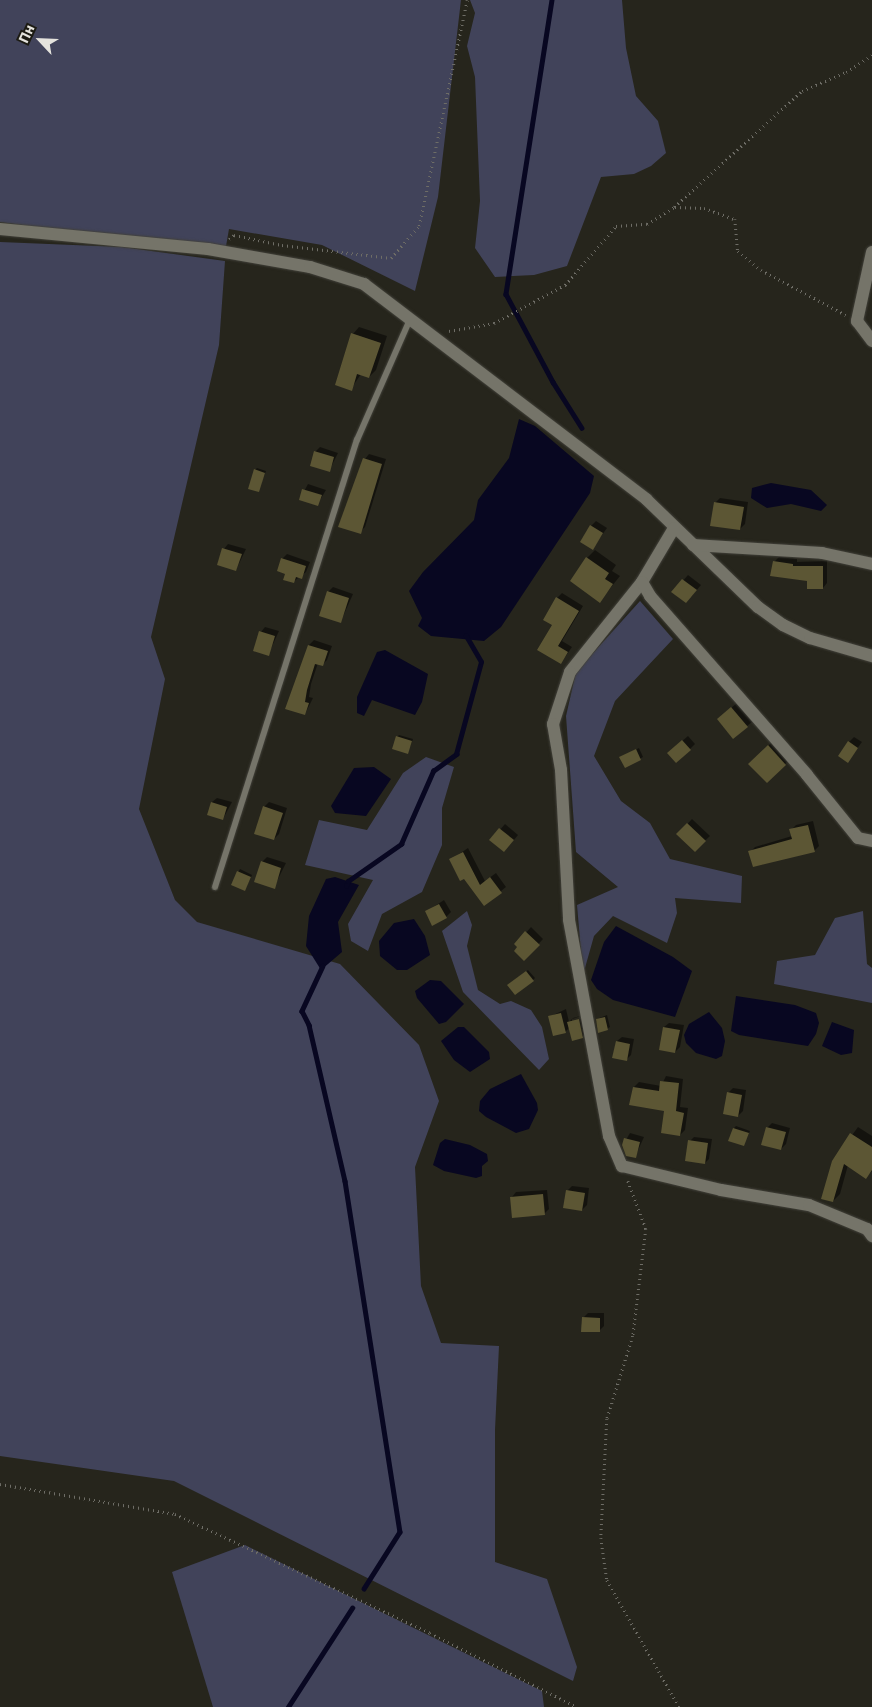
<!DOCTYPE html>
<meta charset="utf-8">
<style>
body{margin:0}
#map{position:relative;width:872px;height:1707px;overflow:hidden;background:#26251c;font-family:"IBM Plex Sans",sans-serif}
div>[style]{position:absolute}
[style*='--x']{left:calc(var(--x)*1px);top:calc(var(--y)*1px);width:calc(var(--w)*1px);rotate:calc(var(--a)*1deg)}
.green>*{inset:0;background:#41435a}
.water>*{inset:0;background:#080721}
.shadow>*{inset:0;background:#0007}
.stream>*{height:4.5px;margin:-2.25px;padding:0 2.25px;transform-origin:2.25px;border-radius:2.25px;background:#080721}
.building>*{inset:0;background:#5c5634}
.path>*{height:2.5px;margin-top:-1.25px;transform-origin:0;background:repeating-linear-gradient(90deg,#6e6d66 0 1px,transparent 0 5px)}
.roads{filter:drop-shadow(0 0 1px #42413a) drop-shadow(0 0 1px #42413a)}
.service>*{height:6px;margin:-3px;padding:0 3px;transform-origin:3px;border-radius:3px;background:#757469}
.minor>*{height:12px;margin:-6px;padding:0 6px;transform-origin:6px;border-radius:6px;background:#757469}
span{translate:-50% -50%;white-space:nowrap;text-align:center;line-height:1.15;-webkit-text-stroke:4.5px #1c1b13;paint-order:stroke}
.north{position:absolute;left:15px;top:15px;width:50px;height:50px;-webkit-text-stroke:4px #1c1b13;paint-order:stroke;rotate:295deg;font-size:14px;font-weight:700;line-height:20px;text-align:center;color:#e4e3dd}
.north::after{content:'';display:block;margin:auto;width:18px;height:22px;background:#e4e3dd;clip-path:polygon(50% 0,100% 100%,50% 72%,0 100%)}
</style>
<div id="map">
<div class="green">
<div style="clip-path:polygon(0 0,461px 0,438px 197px,415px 291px,322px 245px,229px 229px,225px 252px,0 222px)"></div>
<div style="clip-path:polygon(470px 0,622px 0,626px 48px,636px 96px,658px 121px,666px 153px,651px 166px,634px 174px,601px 177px,567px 266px,534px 275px,495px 277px,475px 248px,480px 201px,475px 77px,467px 46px,475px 13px)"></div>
<div style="clip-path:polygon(0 242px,122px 247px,225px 261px,219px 345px,151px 637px,165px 679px,139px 809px,175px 900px,197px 922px,340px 964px,419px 1045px,439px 1101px,415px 1167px,421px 1286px,441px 1343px,499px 1346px,495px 1430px,495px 1562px,547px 1579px,577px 1667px,573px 1681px,174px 1481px,0 1456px)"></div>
<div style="clip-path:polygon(640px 601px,673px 639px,615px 701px,594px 756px,621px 801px,650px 823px,670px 859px,742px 876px,741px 903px,675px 898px,677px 913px,667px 943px,613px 916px,594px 936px,583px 975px,577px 905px,618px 887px,576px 852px,566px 716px,576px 672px)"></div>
<div style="clip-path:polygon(426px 757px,454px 767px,442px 808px,442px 845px,422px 892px,382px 914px,368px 951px,351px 941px,348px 924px,373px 880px,305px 865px,319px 820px,367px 830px,403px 773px)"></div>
<div style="clip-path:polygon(467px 911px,472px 925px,467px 946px,478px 990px,500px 1004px,511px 1001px,531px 1010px,542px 1027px,549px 1059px,539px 1070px,463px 992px,442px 931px)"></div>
<div style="clip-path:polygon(863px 911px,867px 964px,872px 968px,872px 1003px,774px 984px,777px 961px,815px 955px,835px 918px)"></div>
<div style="clip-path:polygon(245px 1545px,542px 1691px,544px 1707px,213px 1707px,172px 1572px)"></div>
</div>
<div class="water">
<div style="clip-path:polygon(519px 419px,535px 426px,594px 476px,590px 493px,501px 627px,484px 641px,431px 636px,418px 626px,422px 618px,409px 591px,423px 572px,474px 520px,478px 500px,509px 458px)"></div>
<div style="clip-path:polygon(771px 483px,811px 490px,827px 505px,821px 511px,791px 504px,767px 508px,751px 498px,752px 488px)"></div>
<div style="clip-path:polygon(385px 650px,428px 674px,422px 702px,415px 715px,372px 700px,364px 716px,357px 713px,357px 697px,377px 652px)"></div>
<div style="clip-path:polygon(374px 767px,391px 779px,366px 816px,335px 813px,331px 806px,354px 768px)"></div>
<div style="clip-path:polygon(335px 877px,359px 885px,338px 922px,342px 952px,321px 970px,306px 946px,309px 916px,326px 879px)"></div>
<div style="clip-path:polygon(414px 919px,425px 936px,430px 955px,407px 970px,397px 970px,380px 956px,379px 941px,394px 923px)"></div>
<div style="clip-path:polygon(616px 926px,673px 957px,692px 971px,675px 1017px,613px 1000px,597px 989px,591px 980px,604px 942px)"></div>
<div style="clip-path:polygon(430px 980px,441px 981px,464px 1004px,446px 1022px,439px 1024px,417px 998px,415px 991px)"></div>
<div style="clip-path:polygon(736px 996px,795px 1005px,816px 1013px,819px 1023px,816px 1034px,808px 1046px,739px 1035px,731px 1031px)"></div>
<div style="clip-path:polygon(709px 1012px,722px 1028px,725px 1041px,722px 1056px,716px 1059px,696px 1053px,686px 1043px,684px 1035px,689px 1024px)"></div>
<div style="clip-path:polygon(832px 1022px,854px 1030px,852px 1053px,841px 1055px,822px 1046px)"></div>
<div style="clip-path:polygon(458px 1027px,464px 1027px,489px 1052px,490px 1059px,470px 1072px,454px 1060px,441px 1041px)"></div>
<div style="clip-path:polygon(521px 1074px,537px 1103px,538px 1110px,529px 1129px,516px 1133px,486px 1117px,479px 1111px,480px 1101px,490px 1089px)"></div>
<div style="clip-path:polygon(445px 1139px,470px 1145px,487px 1154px,488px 1161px,482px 1166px,482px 1176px,476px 1178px,444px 1171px,433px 1165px,440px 1143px)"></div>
</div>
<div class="shadow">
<div style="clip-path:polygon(359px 327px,387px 336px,376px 370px,369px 377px,361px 374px,351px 389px,353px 334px)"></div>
<div style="clip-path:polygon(320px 447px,338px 453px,329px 471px,315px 452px)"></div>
<div style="clip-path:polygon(369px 454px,386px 459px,365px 527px,360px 532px,365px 459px)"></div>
<div style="clip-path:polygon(257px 468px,266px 471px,258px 491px,255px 470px)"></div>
<div style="clip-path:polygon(308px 484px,326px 490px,317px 505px,300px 499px)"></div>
<div style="clip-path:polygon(720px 498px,748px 502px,745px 524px,740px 529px,715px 503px)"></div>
<div style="clip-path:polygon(596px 521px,607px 528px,592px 549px,591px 526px)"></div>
<div style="clip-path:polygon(228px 544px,246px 549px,236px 570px,224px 549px)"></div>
<div style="clip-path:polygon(595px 550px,616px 565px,612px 571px,620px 576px,600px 601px,587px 558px)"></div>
<div style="clip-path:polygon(287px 554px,310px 562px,306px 572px,293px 582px,282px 559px)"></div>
<div style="clip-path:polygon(779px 557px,797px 559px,797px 562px,827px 561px,827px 583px,823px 588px,774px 562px)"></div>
<div style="clip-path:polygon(688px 575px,701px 585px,691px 597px,673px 592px)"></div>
<div style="clip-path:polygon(333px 587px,353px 594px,341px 621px,328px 592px)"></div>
<div style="clip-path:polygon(562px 593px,583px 606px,562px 641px,572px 647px,561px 663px,554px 625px,557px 598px)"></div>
<div style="clip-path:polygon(265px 627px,279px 631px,268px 655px,261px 632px)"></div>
<div style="clip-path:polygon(314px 640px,332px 646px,327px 660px,322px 665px,318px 663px,311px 684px,309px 697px,313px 698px,305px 714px,287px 708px,309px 645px)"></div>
<div style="clip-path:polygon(737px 703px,752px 722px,747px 726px,724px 714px)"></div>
<div style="clip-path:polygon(399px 735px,413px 739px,408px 752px,397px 737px)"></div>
<div style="clip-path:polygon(688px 736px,695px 744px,690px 749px,674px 748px)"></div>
<div style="clip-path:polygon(854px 737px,862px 742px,848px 761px,849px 742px)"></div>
<div style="clip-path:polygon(773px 741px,790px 759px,767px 782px,750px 764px)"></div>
<div style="clip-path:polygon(639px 748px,643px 757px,625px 766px,621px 757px)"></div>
<div style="clip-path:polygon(217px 798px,232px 802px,223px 819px,212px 802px)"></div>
<div style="clip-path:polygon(269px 802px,287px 808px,279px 834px,274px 839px,264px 807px)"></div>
<div style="clip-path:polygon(692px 819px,710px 836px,695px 850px,678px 834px)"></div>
<div style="clip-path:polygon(813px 821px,819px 846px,814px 851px,750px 852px,755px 847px,792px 836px,791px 830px,796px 825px)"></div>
<div style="clip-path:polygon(505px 824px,518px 835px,509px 846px,491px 840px)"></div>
<div style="clip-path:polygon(468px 848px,485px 881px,496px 873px,506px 887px,485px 904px,450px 860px)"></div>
<div style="clip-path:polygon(267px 857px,286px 863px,274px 887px,262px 862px)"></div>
<div style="clip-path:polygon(240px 869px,252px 875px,246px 888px,232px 884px)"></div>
<div style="clip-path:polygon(444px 900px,451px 912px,446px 917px,426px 912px)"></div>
<div style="clip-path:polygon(531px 927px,543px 939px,524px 960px,516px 944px)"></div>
<div style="clip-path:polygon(528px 970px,535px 978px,533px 980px,511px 983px)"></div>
<div style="clip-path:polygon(566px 1009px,569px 1022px,573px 1018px,584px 1015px,572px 1019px,572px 1022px,584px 1018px,587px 1032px,582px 1037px,570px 1027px,565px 1032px,549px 1017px)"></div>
<div style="clip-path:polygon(607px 1015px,610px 1027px,607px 1029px,597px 1019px)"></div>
<div style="clip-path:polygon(669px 1023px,684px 1025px,680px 1047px,675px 1052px,664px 1027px)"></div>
<div style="clip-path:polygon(622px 1037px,634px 1039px,631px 1055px,626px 1060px,617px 1041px)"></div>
<div style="clip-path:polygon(666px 1076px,683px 1079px,680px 1107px,688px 1108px,685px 1130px,680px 1135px,666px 1110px,634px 1087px,639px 1082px,661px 1086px)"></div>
<div style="clip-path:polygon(733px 1088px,746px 1090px,743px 1111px,738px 1116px,728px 1093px)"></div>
<div style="clip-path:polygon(772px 1123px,790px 1128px,786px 1144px,781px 1149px,767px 1128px)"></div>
<div style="clip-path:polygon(736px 1126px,750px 1131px,744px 1144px,734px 1128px)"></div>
<div style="clip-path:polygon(858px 1127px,872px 1136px,872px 1171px,866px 1177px,848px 1165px,840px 1194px,833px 1201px,836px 1157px)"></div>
<div style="clip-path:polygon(630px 1133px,644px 1137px,635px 1157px,623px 1145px)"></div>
<div style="clip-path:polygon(694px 1137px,712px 1139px,709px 1159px,705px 1163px,690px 1141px)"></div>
<div style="clip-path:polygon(572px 1186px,589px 1188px,587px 1205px,582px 1210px,568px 1190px)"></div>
<div style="clip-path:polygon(547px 1190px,549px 1209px,544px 1214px,512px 1197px,516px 1192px)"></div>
<div style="clip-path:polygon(588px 1313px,604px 1313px,604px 1326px,599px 1331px,583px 1318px)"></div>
</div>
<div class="stream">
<div style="--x:552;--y:0;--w:298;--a:98.9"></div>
<div style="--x:506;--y:294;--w:100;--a:61.9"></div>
<div style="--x:553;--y:382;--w:54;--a:57.8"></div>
<div style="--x:346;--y:886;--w:5;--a:-68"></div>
<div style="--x:348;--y:881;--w:65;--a:-34.9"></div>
<div style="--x:401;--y:844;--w:80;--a:-66.3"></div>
<div style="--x:433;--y:771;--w:29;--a:-36"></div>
<div style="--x:456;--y:754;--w:95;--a:-74.8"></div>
<div style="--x:481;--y:662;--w:30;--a:-120"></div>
<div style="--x:323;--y:966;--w:50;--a:115"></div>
<div style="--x:302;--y:1011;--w:16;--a:63"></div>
<div style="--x:309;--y:1025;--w:160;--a:77"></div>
<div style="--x:345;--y:1181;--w:355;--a:81.1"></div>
<div style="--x:400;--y:1532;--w:67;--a:122.3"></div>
<div style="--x:288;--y:1707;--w:118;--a:-57.1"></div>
</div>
<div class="building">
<div style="clip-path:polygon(351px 333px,381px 343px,369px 378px,357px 374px,352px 391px,335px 385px)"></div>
<div style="clip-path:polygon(314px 451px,334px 457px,330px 472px,310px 466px)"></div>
<div style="clip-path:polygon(363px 458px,382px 464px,361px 534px,338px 527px)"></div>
<div style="clip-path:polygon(254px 469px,265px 473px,259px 492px,248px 489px)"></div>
<div style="clip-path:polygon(302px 489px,322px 495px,318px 506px,299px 500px)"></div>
<div style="clip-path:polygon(714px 502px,744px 507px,740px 530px,710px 526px)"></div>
<div style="clip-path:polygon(590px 525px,603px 533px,593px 550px,580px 542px)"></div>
<div style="clip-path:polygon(222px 548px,242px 554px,236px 571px,217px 565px)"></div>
<div style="clip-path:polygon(586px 557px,609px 573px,605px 579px,613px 584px,600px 603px,570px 581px)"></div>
<div style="clip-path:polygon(281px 558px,306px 566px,302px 579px,296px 577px,294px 583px,283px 580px,285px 574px,277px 571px)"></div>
<div style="clip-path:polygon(773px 561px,793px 564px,793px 566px,823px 566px,823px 589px,807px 589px,807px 581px,770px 576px)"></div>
<div style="clip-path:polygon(682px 579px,697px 590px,686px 603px,671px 592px)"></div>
<div style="clip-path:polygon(327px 591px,349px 598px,341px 623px,319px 616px)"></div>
<div style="clip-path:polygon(556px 597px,579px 611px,558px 646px,568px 652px,561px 664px,537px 650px,552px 625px,543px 620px)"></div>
<div style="clip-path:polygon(259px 631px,275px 636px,269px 656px,253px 651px)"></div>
<div style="clip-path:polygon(308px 645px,328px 651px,323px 666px,315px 664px,307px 690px,305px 702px,309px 703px,305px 715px,285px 709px)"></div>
<div style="clip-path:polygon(731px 707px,748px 727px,733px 739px,717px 719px)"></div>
<div style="clip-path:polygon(396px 736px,412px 741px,408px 754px,392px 749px)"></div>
<div style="clip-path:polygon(682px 740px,691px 750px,676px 763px,667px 753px)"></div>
<div style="clip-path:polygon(848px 741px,858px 748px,848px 763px,838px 756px)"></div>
<div style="clip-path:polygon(768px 745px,786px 765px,767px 783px,748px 764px)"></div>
<div style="clip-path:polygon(636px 749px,641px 760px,625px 768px,619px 757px)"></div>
<div style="clip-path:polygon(211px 802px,227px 807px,223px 820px,207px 815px)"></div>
<div style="clip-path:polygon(263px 806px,283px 813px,274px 840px,254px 834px)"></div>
<div style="clip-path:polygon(687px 823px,706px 841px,695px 852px,676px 834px)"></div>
<div style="clip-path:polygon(808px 825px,815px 852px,753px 867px,748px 851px,792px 839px,789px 829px)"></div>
<div style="clip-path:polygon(499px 828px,514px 840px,504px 852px,489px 840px)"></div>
<div style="clip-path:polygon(463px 852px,480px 885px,490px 877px,502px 893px,484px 906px,464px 879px,460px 881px,449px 859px)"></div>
<div style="clip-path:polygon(261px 861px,281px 868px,275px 889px,254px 882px)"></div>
<div style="clip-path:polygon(237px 871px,251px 877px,245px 891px,231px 885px)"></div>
<div style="clip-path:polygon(439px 904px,447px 918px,432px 926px,425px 911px)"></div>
<div style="clip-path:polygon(525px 931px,540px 945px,524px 961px,514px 951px,517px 947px,514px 944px)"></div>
<div style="clip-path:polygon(526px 971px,534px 981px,515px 995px,507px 985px)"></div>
<div style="clip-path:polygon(561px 1013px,566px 1033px,553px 1036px,548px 1016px)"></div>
<div style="clip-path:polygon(605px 1017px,608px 1030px,598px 1033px,596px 1019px)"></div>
<div style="clip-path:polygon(579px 1019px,583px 1038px,572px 1041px,567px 1022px)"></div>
<div style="clip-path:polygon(663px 1027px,680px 1030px,675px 1053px,659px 1050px)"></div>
<div style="clip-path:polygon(616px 1041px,630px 1044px,627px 1061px,612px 1058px)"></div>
<div style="clip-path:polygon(660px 1081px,679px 1083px,676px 1111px,684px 1113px,680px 1136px,661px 1133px,664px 1111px,629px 1105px,633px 1087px,659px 1091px)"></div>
<div style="clip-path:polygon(727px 1092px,742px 1095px,738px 1117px,723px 1114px)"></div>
<div style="clip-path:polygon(766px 1127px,786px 1132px,781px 1150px,761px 1145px)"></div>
<div style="clip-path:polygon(733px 1128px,749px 1133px,744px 1146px,728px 1141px)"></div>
<div style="clip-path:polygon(850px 1133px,872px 1147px,872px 1170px,866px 1179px,844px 1164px,833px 1202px,821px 1199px,832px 1161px)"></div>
<div style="clip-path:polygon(624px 1138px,640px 1142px,636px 1158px,626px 1156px,622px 1145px)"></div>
<div style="clip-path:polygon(688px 1140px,708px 1143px,705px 1164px,685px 1161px)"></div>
<div style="clip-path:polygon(566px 1190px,585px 1193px,582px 1211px,563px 1208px)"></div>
<div style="clip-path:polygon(543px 1194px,545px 1215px,512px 1218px,510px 1197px)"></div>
<div style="clip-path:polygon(582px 1317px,600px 1318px,600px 1332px,581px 1332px)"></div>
</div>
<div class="path">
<div style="--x:675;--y:207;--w:29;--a:2"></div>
<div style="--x:704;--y:208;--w:33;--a:20"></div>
<div style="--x:735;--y:219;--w:32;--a:85"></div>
<div style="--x:738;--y:251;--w:30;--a:40"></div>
<div style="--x:761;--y:270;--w:96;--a:27.9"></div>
<div style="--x:229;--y:239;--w:6;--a:-39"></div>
<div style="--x:234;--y:235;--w:49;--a:11.8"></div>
<div style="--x:282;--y:245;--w:110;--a:6.8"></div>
<div style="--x:391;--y:258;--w:43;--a:-48.8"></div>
<div style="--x:419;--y:226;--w:231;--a:-78"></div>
<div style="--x:449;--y:331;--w:46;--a:-10.1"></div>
<div style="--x:494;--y:323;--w:81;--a:-28.2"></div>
<div style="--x:565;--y:285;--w:78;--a:-49.2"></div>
<div style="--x:616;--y:226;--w:31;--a:-4"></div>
<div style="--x:647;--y:224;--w:32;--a:-32"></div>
<div style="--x:674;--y:207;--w:173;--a:-42.2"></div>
<div style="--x:802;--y:91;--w:48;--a:-23.4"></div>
<div style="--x:846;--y:72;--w:31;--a:-33"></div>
<div style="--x:628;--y:1181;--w:51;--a:69.4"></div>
<div style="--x:646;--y:1229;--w:108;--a:96.9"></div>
<div style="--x:633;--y:1336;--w:87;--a:107.4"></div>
<div style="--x:607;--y:1419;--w:119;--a:92.9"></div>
<div style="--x:601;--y:1538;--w:42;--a:81.9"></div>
<div style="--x:607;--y:1580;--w:146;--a:60.4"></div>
<div style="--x:0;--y:1484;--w:178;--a:9.7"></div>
<div style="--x:175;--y:1514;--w:281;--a:25"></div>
<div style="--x:430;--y:1633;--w:165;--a:26.7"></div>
</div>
<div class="roads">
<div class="service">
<div style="--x:215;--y:887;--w:469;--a:-72.4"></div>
<div style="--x:357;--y:440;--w:132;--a:-66.3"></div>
</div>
<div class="minor">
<div style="--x:0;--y:229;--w:209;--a:5.5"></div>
<div style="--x:208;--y:249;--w:104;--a:10"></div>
<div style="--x:310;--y:267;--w:57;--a:17.5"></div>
<div style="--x:364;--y:284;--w:355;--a:37.3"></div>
<div style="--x:646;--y:499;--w:156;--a:44"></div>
<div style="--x:758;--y:607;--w:31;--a:36"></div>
<div style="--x:783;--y:625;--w:30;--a:26"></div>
<div style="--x:810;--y:638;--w:65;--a:16.2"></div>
<div style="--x:872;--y:252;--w:71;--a:102.3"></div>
<div style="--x:857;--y:321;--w:25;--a:53"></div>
<div style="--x:674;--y:528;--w:63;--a:120.7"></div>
<div style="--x:642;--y:582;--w:115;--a:128.7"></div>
<div style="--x:570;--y:672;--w:55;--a:108.1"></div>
<div style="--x:553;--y:724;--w:47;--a:80.1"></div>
<div style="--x:561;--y:770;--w:150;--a:86.9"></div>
<div style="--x:569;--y:920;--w:220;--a:79.5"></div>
<div style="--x:609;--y:1136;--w:33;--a:67"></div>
<div style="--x:622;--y:1166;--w:102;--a:13.6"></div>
<div style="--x:721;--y:1190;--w:89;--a:9.7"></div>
<div style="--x:809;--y:1205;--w:63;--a:22.5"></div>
<div style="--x:867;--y:1229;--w:9;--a:54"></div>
<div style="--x:693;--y:545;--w:129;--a:3.5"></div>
<div style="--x:822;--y:553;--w:51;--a:12.4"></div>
<div style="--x:642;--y:582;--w:16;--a:60"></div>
<div style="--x:650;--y:596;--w:238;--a:48.7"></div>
<div style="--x:807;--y:775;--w:81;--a:51"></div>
<div style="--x:858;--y:838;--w:14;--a:12"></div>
</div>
</div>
<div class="north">Пн</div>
</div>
